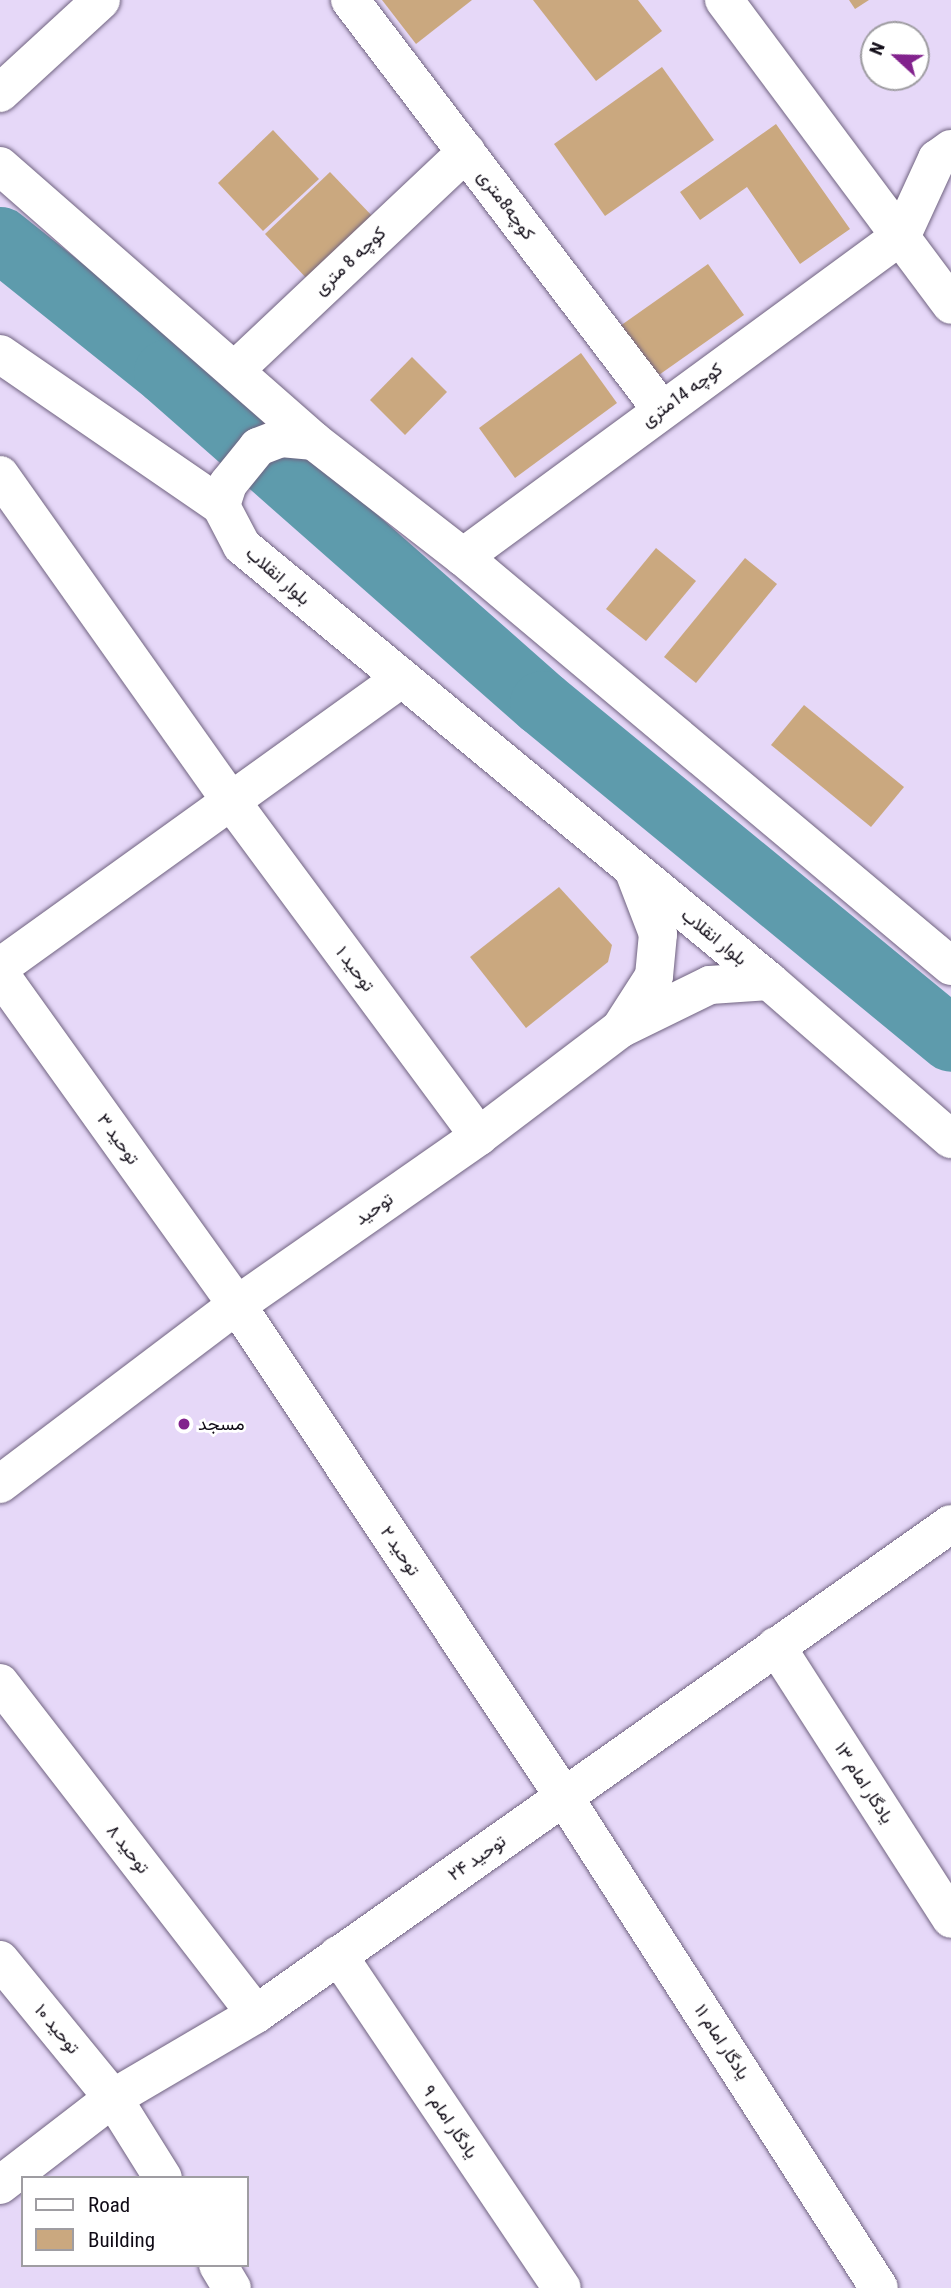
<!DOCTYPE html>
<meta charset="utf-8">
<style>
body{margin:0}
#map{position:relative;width:951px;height:2288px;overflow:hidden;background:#e6d8f8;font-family:"Roboto Condensed",Vazirmatn,sans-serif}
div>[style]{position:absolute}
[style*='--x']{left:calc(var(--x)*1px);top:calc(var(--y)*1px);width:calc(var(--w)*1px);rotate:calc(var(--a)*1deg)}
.river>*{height:65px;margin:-32.5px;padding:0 32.5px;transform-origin:32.5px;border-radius:32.5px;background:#5e9bac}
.building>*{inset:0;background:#caa87f}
.roads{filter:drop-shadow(0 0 2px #706380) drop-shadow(0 0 2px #706380)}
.street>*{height:38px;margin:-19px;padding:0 19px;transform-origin:19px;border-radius:19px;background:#fff}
.secondary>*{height:38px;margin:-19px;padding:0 19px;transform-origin:19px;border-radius:19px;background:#fff}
.dots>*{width:19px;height:19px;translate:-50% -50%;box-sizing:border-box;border:4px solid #fff;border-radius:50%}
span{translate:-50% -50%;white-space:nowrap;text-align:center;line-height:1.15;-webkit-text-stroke:5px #fff;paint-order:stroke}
.street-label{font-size:18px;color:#100b16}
.poi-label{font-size:18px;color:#100b16}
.left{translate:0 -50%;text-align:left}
.legend{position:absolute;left:21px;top:2176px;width:228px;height:91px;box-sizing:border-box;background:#fff;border:2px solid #9f9da2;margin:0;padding:9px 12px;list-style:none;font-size:21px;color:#100b16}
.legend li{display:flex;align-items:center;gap:14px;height:35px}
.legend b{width:35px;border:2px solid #9f9da2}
.north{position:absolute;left:860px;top:21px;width:70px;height:70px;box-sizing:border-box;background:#fff;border:2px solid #9f9da2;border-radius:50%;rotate:292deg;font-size:19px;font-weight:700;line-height:28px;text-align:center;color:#100b16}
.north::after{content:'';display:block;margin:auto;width:24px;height:32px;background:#82228d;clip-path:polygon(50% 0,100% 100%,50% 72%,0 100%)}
</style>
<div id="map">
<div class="river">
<div style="--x:0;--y:239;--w:213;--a:38.7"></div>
<div style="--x:166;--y:372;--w:501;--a:41.36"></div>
<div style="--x:542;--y:703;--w:529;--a:39.4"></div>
</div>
<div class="building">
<div style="clip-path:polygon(382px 0,472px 0,416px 44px)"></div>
<div style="clip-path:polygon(533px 0,638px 0,662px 31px,596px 81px)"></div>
<div style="clip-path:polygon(849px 0,869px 0,855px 9px)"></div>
<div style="clip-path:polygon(662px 67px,714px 140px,605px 216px,554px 144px)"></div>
<div style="clip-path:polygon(776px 124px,850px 229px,800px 264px,747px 187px,700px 220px,680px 192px)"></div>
<div style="clip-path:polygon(273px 130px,319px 179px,263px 231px,218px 183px)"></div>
<div style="clip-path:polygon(330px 172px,375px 219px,309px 281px,265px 234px)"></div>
<div style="clip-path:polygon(708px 264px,744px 315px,656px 377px,620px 326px)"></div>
<div style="clip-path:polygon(581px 353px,617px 403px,515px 478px,479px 428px)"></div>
<div style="clip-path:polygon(412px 357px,447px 392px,405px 435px,370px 400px)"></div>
<div style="clip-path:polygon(656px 548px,696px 581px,646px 641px,606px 609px)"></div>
<div style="clip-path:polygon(745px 558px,777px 584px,696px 683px,664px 657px)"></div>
<div style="clip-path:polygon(804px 705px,904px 787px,871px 827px,771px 745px)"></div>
<div style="clip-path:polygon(559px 887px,612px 945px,608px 962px,526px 1028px,470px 957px)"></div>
</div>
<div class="roads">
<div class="street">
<div style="--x:350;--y:0;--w:514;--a:52.75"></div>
<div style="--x:724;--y:0;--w:380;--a:53.3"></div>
<div style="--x:0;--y:93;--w:137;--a:-42.6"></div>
<div style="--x:0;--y:166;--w:417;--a:41.2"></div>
<div style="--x:0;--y:354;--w:268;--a:34.5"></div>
<div style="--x:235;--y:370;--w:318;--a:-43.3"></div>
<div style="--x:0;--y:475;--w:400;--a:54.7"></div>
<div style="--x:231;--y:801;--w:417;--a:53.5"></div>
<div style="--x:463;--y:557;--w:544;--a:-36.26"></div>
<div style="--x:902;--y:235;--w:84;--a:-65.3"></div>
<div style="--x:937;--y:159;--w:17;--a:-36"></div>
<div style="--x:0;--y:967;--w:492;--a:-35.7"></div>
<div style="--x:0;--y:974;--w:407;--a:54.4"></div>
<div style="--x:237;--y:1305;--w:591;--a:56.39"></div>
<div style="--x:564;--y:1797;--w:583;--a:57.32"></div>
<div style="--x:776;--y:1646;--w:324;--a:57.3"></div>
<div style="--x:0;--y:1683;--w:418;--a:52.3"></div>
<div style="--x:338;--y:1955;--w:401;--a:56.1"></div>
<div style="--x:0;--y:1960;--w:178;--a:50.7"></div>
<div style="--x:113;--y:2098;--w:94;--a:58"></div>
<div style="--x:0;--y:2185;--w:143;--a:-37.6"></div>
<div style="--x:113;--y:2098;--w:166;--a:-30.4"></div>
<div style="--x:256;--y:2014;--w:850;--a:-35.19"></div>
<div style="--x:218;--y:2265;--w:27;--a:59"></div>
</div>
<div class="secondary">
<div style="--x:951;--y:966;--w:637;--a:-140.03"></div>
<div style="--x:463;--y:557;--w:189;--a:-142.1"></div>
<div style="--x:314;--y:441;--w:33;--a:-175"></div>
<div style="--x:281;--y:438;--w:25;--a:159"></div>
<div style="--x:258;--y:447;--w:48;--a:129"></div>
<div style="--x:228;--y:484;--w:23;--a:108"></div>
<div style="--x:221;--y:506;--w:45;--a:62.3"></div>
<div style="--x:242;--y:546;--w:683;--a:39.54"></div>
<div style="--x:769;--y:981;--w:241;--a:41"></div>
<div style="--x:620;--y:1029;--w:63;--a:-57.3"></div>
<div style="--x:654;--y:976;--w:42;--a:-84.6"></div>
<div style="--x:658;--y:934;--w:64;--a:-111"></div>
<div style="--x:0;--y:1484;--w:297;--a:-37.1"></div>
<div style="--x:237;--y:1305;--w:295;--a:-34.9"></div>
<div style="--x:479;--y:1136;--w:177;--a:-37.2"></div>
<div style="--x:620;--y:1029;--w:100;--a:-26.1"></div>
<div style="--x:710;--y:985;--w:59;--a:-3.9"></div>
</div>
</div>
<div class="dots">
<div style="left:184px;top:1424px;background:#82228d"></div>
</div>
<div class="street-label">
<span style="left:506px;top:205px;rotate:53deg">کوچه8متری</span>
<span style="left:350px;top:261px;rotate:-43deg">کوچه 8 متری</span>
<span style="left:682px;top:395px;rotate:-36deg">کوچه 14متری</span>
<span style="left:278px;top:576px;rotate:41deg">بلوار انقلاب</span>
<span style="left:714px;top:937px;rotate:39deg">بلوار انقلاب</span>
<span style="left:355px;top:969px;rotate:53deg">توحید ۱</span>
<span style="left:118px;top:1139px;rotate:54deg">توحید ۳</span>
<span style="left:374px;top:1209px;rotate:-35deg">توحید</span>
<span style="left:400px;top:1551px;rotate:56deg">توحید ۲</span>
<span style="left:864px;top:1783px;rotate:57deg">یادگار امام ۱۳</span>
<span style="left:128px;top:1849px;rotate:52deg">توحید ۸</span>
<span style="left:477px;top:1858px;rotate:-35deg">توحید ۲۴</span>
<span style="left:57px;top:2029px;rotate:50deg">توحید ۱۰</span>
<span style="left:722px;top:2042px;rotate:57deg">یادگار امام ۱۱</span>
<span style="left:450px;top:2122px;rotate:56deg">یادگار امام ۹</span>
</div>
<div class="poi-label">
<span class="left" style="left:198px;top:1424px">مسجد</span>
</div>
<ul class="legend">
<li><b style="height:9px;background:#fff"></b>Road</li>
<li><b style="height:19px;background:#caa87f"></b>Building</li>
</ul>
<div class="north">N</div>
</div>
